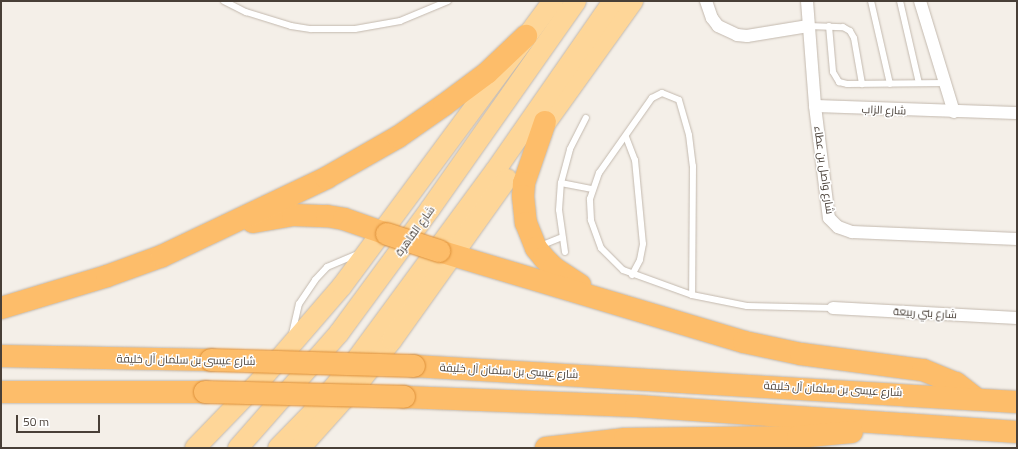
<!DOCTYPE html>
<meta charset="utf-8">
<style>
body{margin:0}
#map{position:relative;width:1018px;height:449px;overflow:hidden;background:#f4efe8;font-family:"Titillium Web",Cairo,sans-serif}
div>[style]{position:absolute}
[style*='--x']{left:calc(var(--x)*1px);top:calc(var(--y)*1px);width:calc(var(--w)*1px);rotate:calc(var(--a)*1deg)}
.roads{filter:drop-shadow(0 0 1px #c3b9ae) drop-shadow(0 0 1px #c3b9ae)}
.service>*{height:6px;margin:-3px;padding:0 3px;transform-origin:3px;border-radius:3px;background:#fff}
.minor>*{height:12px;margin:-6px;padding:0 6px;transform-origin:6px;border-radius:6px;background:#fff}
.primary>*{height:20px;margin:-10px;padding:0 10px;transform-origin:10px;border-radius:10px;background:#fed698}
.motorway>*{height:22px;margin:-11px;padding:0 11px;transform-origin:11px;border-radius:11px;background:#fdbd6a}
.bridges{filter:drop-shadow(0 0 1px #dd9039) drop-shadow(0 0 1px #dd9039)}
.motorway-bridge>*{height:22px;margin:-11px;padding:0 11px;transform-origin:11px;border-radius:11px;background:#fdbd6a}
span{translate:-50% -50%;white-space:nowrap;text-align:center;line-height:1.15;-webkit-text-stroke:3px #fff;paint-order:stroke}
.street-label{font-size:11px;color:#483f37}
.frame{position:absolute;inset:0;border:2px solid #483f37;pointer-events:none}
.scale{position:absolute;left:16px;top:415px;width:84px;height:18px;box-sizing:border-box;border:2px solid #483f37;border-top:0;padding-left:5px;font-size:12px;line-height:14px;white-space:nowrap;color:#483f37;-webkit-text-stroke:3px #fff;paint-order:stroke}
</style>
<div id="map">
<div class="roads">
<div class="service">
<div style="--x:224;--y:1;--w:25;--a:27"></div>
<div style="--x:246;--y:12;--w:47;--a:17.3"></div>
<div style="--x:291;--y:26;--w:20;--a:9"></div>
<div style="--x:311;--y:29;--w:44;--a:0"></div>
<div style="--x:355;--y:29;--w:46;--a:-10.1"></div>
<div style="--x:400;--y:21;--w:52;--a:-22.6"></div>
<div style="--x:871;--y:1;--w:85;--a:77.1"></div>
<div style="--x:900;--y:1;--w:84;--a:77"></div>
<div style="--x:808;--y:26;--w:35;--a:2"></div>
<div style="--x:843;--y:27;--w:8;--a:30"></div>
<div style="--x:850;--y:31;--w:8;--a:60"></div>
<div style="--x:854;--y:38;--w:47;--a:80.1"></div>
<div style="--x:829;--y:26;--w:46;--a:85"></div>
<div style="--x:833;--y:72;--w:12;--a:59"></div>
<div style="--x:839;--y:82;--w:8;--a:14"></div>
<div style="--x:847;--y:84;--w:99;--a:-0.6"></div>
<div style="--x:662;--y:93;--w:18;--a:22"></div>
<div style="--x:679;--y:100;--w:36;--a:74"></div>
<div style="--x:689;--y:135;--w:31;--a:83"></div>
<div style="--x:693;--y:166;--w:129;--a:90.4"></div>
<div style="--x:692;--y:295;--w:73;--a:-160.1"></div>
<div style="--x:623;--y:270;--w:31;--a:-135"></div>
<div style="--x:601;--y:248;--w:30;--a:-110"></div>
<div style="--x:591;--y:220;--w:21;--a:-93"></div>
<div style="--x:590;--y:199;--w:28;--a:-71"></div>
<div style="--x:599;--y:173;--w:92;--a:-54.8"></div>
<div style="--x:652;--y:98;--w:11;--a:-27"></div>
<div style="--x:626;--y:137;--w:25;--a:69"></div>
<div style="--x:635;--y:160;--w:84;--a:84.6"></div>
<div style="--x:643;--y:244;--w:16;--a:101"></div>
<div style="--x:640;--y:260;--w:17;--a:118"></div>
<div style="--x:561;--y:183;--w:32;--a:11"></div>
<div style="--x:540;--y:246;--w:24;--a:-22"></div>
<div style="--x:565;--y:252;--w:42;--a:-98.1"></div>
<div style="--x:559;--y:210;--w:27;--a:-86"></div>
<div style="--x:561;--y:183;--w:35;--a:-75"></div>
<div style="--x:570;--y:149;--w:35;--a:-63"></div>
<div style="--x:692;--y:295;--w:56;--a:11.3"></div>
<div style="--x:747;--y:306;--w:86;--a:1.3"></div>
<div style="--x:292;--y:334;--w:31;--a:-77"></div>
<div style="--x:299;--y:304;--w:29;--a:-56"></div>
<div style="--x:315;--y:280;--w:18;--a:-47"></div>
<div style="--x:327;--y:267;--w:34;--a:-23"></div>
</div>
<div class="minor">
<div style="--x:706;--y:1;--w:18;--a:71"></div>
<div style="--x:712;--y:18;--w:10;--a:53"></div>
<div style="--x:718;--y:26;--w:21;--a:25"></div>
<div style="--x:737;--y:35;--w:10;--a:6"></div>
<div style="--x:747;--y:36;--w:62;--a:-9.3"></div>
<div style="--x:807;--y:1;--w:105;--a:85.6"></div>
<div style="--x:815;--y:106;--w:113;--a:82.9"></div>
<div style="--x:829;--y:218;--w:13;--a:45"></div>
<div style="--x:838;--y:227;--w:15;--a:20"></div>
<div style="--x:852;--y:232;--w:165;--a:2.4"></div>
<div style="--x:920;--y:1;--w:116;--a:73"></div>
<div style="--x:815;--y:106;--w:202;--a:2"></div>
<div style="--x:833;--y:308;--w:184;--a:3.1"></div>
</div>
<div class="primary">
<div style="--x:540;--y:131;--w:160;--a:-54.4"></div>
<div style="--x:195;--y:448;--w:93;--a:-45.9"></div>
<div style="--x:260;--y:381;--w:125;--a:-49.2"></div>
<div style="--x:342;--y:286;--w:355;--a:-53.5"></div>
<div style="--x:238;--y:448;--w:153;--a:-48.7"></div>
<div style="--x:339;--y:333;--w:154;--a:-53.7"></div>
<div style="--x:430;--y:209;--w:254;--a:-54.9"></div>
<div style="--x:278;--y:448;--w:49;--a:-45.8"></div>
<div style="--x:312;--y:413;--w:64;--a:-50.1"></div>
<div style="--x:353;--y:364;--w:240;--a:-53.7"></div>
<div style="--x:495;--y:171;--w:207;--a:-55.2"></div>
<div style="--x:300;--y:448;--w:91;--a:-48.1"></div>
<div style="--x:361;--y:380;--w:51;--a:-52.2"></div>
<div style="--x:392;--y:340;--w:198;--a:-54.5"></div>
</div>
<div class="motorway">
<div style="--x:545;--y:122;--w:65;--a:109"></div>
<div style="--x:524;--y:183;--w:13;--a:94"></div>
<div style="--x:523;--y:196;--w:27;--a:84"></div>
<div style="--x:526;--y:223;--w:27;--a:68"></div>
<div style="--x:536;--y:248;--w:13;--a:51"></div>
<div style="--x:544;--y:258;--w:14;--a:45"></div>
<div style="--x:554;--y:268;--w:31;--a:33"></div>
<div style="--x:253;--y:222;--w:41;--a:-9.9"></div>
<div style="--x:293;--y:215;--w:34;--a:2"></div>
<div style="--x:327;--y:216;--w:17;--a:10"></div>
<div style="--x:344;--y:219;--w:46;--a:19.2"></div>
<div style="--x:439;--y:251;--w:318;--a:16.6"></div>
<div style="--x:744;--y:342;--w:58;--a:11.9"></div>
<div style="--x:801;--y:354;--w:123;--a:7.5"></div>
<div style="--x:923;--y:370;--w:35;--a:22"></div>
<div style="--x:956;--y:383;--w:24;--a:38"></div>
<div style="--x:1;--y:308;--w:111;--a:-16.8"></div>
<div style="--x:107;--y:276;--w:59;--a:-20"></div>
<div style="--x:162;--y:256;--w:182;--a:-25.4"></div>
<div style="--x:326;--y:178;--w:83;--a:-29.7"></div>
<div style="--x:398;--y:137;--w:56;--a:-34.8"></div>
<div style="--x:444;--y:105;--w:54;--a:-36.7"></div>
<div style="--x:487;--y:73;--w:54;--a:-43.5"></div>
<div style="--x:1;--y:356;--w:210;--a:1.1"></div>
<div style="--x:414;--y:366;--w:604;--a:3.42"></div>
<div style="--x:1;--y:392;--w:204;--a:0"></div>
<div style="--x:404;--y:397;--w:232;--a:2.2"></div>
<div style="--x:636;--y:406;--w:382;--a:3.9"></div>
<div style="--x:546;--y:448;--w:80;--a:-6.5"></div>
<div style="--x:625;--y:439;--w:173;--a:-0.7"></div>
<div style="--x:798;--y:437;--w:54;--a:-5.3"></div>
</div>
</div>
<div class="bridges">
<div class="motorway-bridge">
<div style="--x:387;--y:234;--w:55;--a:18.1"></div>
<div style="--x:211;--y:360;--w:203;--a:1.7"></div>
<div style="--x:205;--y:392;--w:199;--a:1.4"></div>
</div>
</div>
<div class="street-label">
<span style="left:884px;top:110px;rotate:2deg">شارع الزاب</span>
<span style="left:824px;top:170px;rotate:82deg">شارع واصل بن عطاء</span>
<span style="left:415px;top:231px;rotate:-54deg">شارع القاهرة</span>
<span style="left:925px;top:313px;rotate:3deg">شارع بني ربيعة</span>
<span style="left:186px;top:360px;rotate:1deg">شارع عيسى بن سلمان آل خليفة</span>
<span style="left:509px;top:371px;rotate:3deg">شارع عيسى بن سلمان آل خليفة</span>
<span style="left:833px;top:389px;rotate:3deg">شارع عيسى بن سلمان آل خليفة</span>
</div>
<div class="frame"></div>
<div class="scale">50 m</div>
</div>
